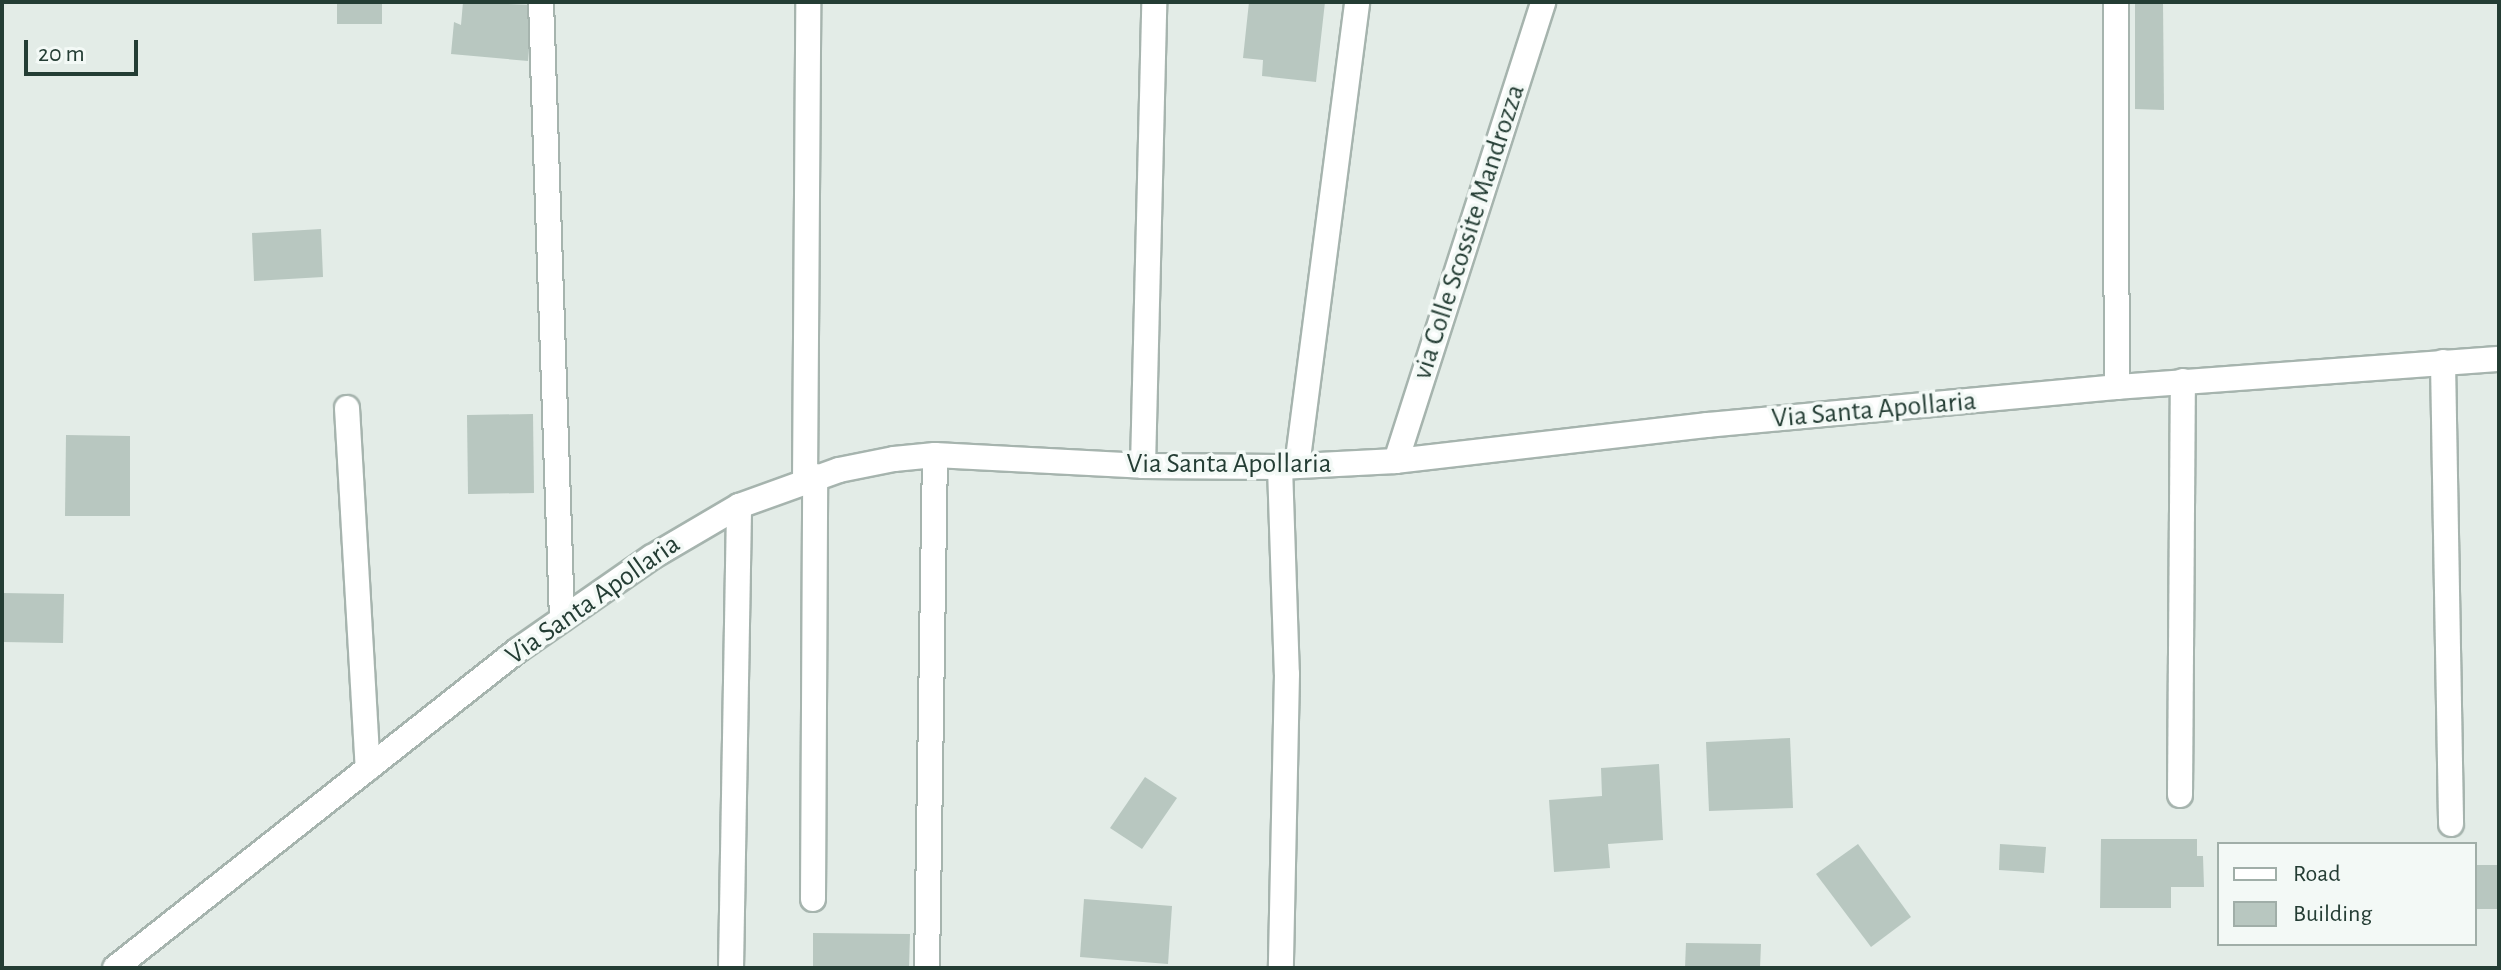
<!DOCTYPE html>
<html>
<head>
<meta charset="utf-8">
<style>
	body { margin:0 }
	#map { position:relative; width:2501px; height:970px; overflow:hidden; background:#e3ece7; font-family:"Alegreya Sans",sans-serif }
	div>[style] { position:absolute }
	.building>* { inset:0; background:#b8c7c0 }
	.roads { filter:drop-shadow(2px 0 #a6b4ae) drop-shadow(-2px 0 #a6b4ae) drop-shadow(0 2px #a6b4ae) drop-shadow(0 -2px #a6b4ae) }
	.minor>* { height:24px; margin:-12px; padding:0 12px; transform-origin:12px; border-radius:12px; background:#fff }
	span { translate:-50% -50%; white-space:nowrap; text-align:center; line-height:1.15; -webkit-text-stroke:7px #f3f9f6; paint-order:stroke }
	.street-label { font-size:28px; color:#243d34 }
	.frame { position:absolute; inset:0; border:4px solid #243d34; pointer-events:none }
	.legend { position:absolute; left:2217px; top:842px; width:260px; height:104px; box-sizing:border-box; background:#f3f9f6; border:2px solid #a0aea8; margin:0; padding:10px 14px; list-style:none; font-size:24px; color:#243d34 }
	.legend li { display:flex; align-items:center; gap:16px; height:40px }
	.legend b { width:40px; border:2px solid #a0aea8 }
	.scale { position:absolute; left:24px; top:40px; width:114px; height:36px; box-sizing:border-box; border:4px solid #243d34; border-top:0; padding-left:10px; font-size:24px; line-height:28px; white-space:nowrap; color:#243d34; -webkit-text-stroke:6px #f3f9f6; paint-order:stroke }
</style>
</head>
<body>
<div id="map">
	<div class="building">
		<div style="clip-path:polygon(337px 2px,382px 2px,382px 24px,337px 24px)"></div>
		<div style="clip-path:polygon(463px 2px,533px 5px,528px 61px,451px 54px,454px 22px,461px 25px)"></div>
		<div style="clip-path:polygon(1249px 2px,1325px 2px,1316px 82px,1262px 76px,1263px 60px,1243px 58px)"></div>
		<div style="clip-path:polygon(2135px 2px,2163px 2px,2164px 110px,2135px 109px)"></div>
		<div style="clip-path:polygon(321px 229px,323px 277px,254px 281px,252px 233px)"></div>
		<div style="clip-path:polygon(533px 414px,534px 493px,468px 494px,467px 415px)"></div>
		<div style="clip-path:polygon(66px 435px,130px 436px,130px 516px,65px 516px)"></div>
		<div style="clip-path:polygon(2px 593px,64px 594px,63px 643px,2px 642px)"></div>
		<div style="clip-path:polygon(1790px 738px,1793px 808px,1709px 811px,1706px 742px)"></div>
		<div style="clip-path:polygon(1659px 764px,1663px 840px,1608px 844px,1610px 868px,1554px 872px,1549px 800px,1602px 796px,1601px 768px)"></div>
		<div style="clip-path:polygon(1145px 777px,1177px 798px,1142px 849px,1110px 828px)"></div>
		<div style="clip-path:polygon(2101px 839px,2197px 839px,2197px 856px,2203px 856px,2204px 887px,2171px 887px,2171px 908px,2100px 908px)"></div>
		<div style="clip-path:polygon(1858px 844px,1911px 917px,1871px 947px,1816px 874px)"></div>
		<div style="clip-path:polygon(2000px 844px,2046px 847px,2044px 873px,1999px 870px)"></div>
		<div style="clip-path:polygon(2475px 865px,2499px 865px,2499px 909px,2475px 909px)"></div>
		<div style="clip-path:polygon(1084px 899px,1172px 906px,1168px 964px,1080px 957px)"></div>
		<div style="clip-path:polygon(813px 933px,910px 934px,909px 968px,813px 968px)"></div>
		<div style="clip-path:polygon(1686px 943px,1761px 944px,1760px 968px,1685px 968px)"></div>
	</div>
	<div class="roads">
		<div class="minor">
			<div style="left:541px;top:2px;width:617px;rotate:88.05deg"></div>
			<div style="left:2116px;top:2px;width:385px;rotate:89.9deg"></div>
			<div style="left:2443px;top:362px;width:462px;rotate:89deg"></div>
			<div style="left:347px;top:408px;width:361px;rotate:86.7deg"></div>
			<div style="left:1396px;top:461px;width:482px;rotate:-72.2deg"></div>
			<div style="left:1143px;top:466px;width:464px;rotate:-88.6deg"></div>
			<div style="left:1297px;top:466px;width:468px;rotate:-82.6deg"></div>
			<div style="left:1280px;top:467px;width:207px;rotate:88.1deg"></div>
			<div style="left:1287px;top:674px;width:294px;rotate:91.2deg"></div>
			<div style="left:805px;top:481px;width:479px;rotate:-89.6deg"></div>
			<div style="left:2180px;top:795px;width:414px;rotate:-89.6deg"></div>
			<div style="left:813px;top:899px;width:423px;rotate:-89.7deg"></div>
			<div style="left:115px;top:968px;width:513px;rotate:-38.28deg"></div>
			<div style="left:518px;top:650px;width:163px;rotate:-34.8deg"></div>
			<div style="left:652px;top:557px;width:101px;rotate:-30.4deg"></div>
			<div style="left:739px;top:506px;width:106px;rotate:-19.8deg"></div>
			<div style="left:839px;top:470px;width:56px;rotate:-11.3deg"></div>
			<div style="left:894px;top:459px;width:41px;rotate:-5.6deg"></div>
			<div style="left:935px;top:455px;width:208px;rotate:3deg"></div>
			<div style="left:1143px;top:466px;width:137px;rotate:0.4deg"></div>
			<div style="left:1280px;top:467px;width:116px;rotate:-3deg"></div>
			<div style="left:1396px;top:461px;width:313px;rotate:-6.6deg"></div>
			<div style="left:1707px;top:425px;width:412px;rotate:-5.3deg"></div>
			<div style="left:2117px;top:387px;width:383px;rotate:-4.2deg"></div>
			<div style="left:731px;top:968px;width:462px;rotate:-89deg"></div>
			<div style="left:927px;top:968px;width:513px;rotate:-89.11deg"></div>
		</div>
	</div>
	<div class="street-label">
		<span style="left:1469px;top:232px;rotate:-72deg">via Colle Scossite Mandrozza</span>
		<span style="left:1874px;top:410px;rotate:-5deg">Via Santa Apollaria</span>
		<span style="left:1229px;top:464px">Via Santa Apollaria</span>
		<span style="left:593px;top:600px;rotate:-35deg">Via Santa Apollaria</span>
	</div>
	<div class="frame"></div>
	<ul class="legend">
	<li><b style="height:10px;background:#fff"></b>Road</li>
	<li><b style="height:22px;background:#b8c7c0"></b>Building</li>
	</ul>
	<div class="scale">20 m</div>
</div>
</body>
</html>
